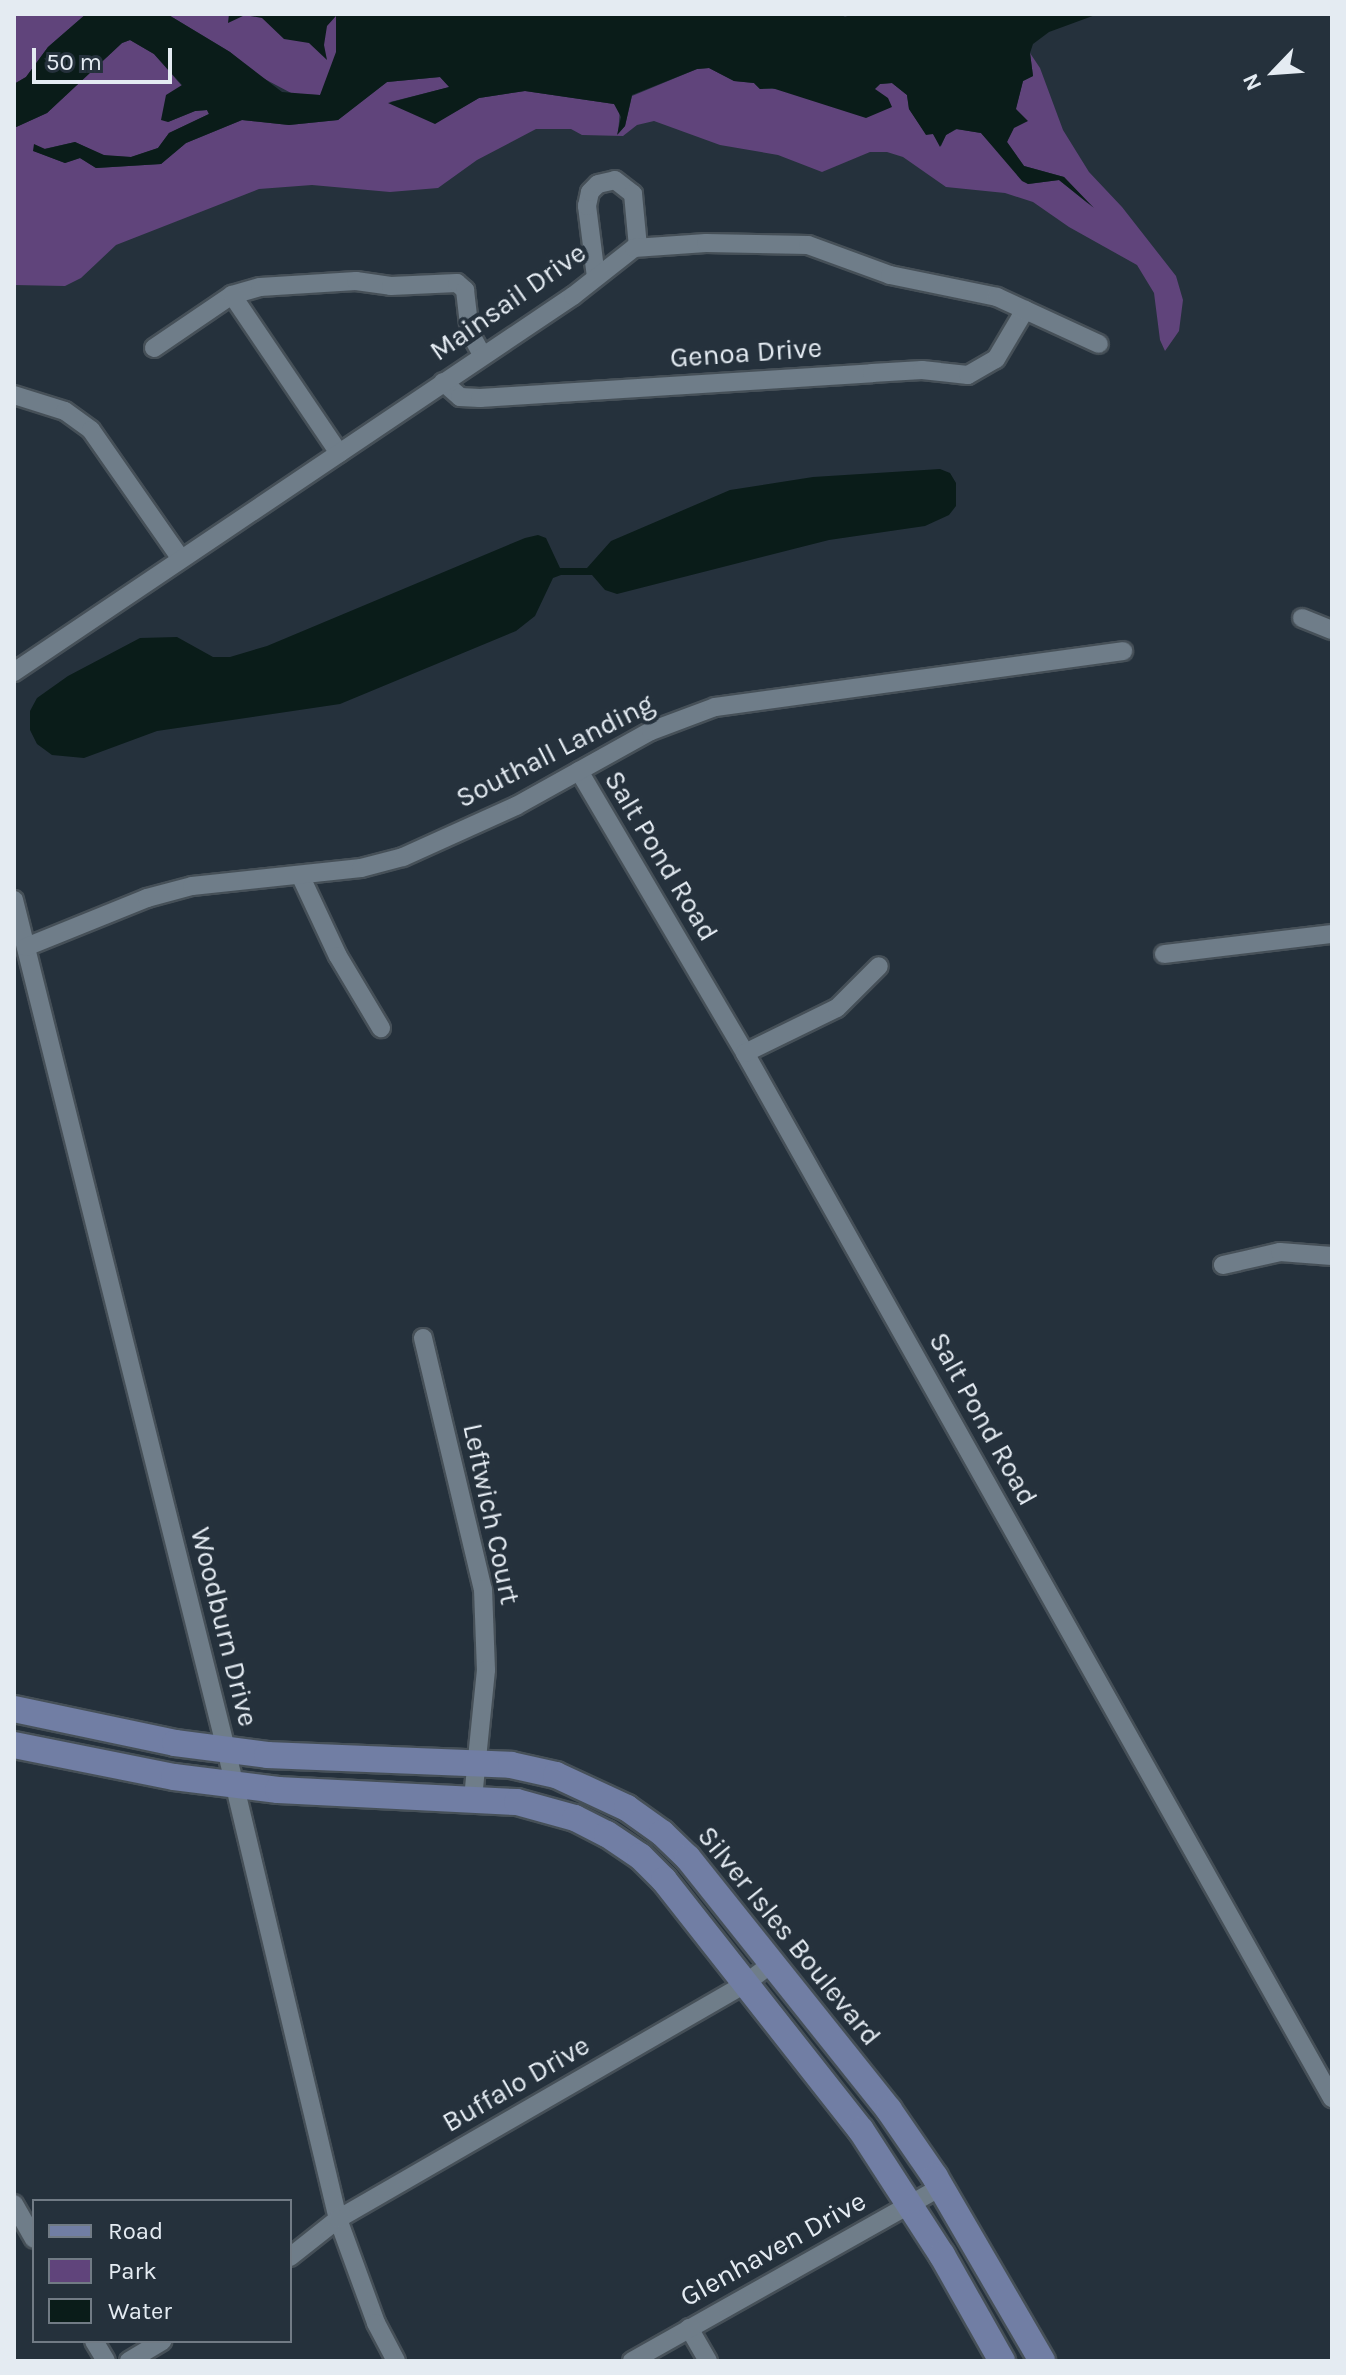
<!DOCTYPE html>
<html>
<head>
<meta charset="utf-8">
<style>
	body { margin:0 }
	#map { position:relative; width:1346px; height:2375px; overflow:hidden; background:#25313c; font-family:Karla,sans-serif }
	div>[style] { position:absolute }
	.green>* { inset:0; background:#60447b }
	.water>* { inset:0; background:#0a1c19 }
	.roads { filter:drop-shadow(2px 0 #465058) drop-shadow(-2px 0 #465058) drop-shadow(0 2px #465058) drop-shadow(0 -2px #465058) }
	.street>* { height:18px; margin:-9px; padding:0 9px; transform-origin:9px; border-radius:9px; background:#6f7d89 }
	.secondary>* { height:26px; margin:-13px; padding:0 13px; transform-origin:13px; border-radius:13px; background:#717ea4 }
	span { translate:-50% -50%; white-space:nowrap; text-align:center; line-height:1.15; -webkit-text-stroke:8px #25313c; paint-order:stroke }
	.street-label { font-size:28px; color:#e4ebf2 }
	.frame { position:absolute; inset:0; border:16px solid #e4ebf2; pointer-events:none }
	.legend { position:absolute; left:32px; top:2199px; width:260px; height:144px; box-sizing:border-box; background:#25313c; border:2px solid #717b85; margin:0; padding:10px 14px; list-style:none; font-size:24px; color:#e4ebf2 }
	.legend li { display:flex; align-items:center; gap:16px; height:40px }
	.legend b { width:40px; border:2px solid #717b85 }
	.north { position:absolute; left:1234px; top:32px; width:80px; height:80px; -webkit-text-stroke:6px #25313c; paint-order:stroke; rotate:245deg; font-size:22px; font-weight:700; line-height:32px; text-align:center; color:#e4ebf2 }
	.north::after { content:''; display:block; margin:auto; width:28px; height:36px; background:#e4ebf2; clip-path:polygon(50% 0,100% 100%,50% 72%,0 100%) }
	.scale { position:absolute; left:32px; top:48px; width:140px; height:36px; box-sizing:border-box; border:4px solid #e4ebf2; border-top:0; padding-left:10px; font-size:24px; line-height:28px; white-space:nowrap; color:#e4ebf2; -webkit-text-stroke:6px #25313c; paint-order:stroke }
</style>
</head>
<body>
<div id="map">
	<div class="green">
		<div style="clip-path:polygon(14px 14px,86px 14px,48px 47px,26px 77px,14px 84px)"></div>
		<div style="clip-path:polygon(167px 14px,357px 14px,359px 50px,320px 95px,293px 94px,257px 75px,230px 52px)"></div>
		<div style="clip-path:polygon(130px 40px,154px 54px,182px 86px,168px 122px,195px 111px,207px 110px,209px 114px,169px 133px,158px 148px,131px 157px,104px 156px,75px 142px,44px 149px,34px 145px,34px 151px,65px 163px,80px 158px,96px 168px,161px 164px,186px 143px,242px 120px,289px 125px,338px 120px,387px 82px,440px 77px,450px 87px,390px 102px,435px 123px,479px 98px,525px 91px,614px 104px,620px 109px,618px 134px,625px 126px,632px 96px,697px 69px,709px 68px,734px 81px,754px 83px,760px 89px,874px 89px,880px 84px,892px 83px,907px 95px,909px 109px,926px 134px,933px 134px,941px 146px,946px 135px,957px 129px,981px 133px,1028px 184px,1059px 180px,1090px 205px,1064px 177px,1024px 166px,1007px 142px,1023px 81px,1033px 76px,1030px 53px,1040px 68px,1063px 130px,1089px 172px,1122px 207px,1176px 276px,1183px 300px,1179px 331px,1165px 351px,1160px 340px,1154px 293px,1137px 265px,1069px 227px,1033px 202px,1005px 193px,946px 187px,903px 157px,887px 152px,870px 152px,822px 172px,778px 155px,720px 145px,654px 121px,637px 125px,623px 136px,582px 135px,571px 129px,536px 129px,477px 160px,438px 188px,390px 192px,312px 185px,259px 189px,116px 245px,81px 278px,65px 286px,14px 285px,14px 128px,47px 113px,122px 43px)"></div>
	</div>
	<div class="water">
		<div style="clip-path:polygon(86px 14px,167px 14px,230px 52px,282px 92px,320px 95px,336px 52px,336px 16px,327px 26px,324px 45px,327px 60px,309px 43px,284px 39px,262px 18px,245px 15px,228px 23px,229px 14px,840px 14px,845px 17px,853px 14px,1098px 14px,1049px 32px,1033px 44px,1030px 53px,1033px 76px,1023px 81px,1016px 109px,1028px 121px,1014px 128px,1007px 142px,1024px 166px,1064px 177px,1094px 208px,1059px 180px,1028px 184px,1022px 181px,981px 133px,956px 129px,946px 135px,940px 147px,933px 134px,926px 135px,909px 109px,907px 95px,892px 83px,880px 84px,875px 89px,888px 98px,892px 107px,866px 118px,772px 88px,760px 89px,754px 83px,734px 81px,709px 68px,697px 69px,632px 95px,625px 126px,617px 135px,621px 117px,614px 104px,525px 91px,479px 98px,435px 124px,388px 103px,449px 87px,440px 77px,387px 82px,338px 120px,289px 125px,242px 120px,186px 143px,161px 164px,96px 168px,80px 158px,65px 163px,33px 151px,34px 144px,45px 149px,75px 142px,104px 155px,131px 157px,158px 148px,169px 133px,209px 114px,207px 110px,195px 111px,168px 122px,161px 120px,166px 95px,182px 85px,154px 54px,130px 40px,122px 43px,47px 113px,14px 128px,14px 84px,26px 77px,48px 47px)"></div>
		<div style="clip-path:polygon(940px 469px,950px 473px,956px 483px,956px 506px,949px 515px,925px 526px,829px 540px,617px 594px,605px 590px,592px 575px,561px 575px,553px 578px,535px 616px,516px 631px,340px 704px,157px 731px,84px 758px,52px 755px,37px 744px,30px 730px,30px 711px,37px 698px,68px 676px,140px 638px,177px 637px,213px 657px,230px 657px,267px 646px,525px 538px,538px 535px,546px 538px,560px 568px,587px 568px,611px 541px,730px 490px,813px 477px)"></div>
	</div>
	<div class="roads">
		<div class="street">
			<div style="left:596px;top:277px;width:72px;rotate:-97.2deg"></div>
			<div style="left:587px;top:206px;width:14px;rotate:-78deg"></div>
			<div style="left:590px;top:192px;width:11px;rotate:-45deg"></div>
			<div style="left:598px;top:184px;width:17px;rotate:-13deg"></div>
			<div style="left:615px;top:180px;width:23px;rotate:38deg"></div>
			<div style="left:633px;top:194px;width:53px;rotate:84.6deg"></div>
			<div style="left:232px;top:295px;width:29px;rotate:-16deg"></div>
			<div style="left:260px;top:287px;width:96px;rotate:-3.6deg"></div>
			<div style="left:356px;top:281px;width:35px;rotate:8deg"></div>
			<div style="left:391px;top:286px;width:66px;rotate:-2.6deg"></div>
			<div style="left:457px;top:283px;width:11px;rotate:41deg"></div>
			<div style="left:465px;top:290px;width:43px;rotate:83.4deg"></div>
			<div style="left:470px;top:333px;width:26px;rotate:61deg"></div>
			<div style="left:154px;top:348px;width:94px;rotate:-34.2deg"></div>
			<div style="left:232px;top:295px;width:191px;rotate:55.9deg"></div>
			<div style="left:443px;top:382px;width:23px;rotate:41deg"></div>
			<div style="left:460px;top:397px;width:20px;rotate:3deg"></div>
			<div style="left:480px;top:398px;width:393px;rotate:-3.6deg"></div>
			<div style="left:872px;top:373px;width:50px;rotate:-3.4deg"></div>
			<div style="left:922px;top:370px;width:46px;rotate:6.2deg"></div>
			<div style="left:968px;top:375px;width:32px;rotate:-30deg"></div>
			<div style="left:996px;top:359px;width:57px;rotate:-59.4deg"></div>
			<div style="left:14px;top:395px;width:53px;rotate:17.4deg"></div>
			<div style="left:65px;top:411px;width:32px;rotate:36deg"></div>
			<div style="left:91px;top:430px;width:157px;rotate:55.1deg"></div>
			<div style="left:1302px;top:618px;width:32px;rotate:22deg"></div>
			<div style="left:14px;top:672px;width:674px;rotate:-33.93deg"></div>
			<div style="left:573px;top:296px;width:78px;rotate:-38.2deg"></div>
			<div style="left:634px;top:248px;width:72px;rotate:-4deg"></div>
			<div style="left:706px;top:243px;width:102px;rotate:1.1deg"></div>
			<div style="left:808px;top:245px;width:87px;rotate:20.1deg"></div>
			<div style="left:890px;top:275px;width:109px;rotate:11.6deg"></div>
			<div style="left:997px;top:297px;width:112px;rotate:24.7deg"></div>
			<div style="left:579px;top:771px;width:327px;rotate:59.5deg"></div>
			<div style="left:745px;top:1053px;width:1199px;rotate:60.68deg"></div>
			<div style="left:300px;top:875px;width:89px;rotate:64.9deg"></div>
			<div style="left:338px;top:956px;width:84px;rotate:59.2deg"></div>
			<div style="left:14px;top:900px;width:875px;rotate:75.98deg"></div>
			<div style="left:226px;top:1749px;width:483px;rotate:76.6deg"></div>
			<div style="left:338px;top:2219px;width:111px;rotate:69.9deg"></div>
			<div style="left:376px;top:2323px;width:43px;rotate:62.2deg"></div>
			<div style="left:26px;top:947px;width:131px;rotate:-22deg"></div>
			<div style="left:147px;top:898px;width:47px;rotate:-14.9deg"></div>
			<div style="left:192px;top:886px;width:170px;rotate:-6.1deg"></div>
			<div style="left:361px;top:868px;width:43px;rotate:-14.7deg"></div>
			<div style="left:403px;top:857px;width:124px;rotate:-24.3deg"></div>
			<div style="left:516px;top:806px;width:154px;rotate:-29.1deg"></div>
			<div style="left:651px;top:731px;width:68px;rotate:-20.6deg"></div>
			<div style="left:715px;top:707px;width:412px;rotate:-7.8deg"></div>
			<div style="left:1164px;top:954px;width:169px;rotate:-6.8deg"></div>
			<div style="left:745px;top:1053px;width:102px;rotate:-26.1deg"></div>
			<div style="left:837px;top:1008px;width:59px;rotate:-45deg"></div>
			<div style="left:1223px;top:1265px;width:58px;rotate:-12.8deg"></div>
			<div style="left:1280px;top:1252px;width:52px;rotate:4.4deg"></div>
			<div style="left:423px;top:1338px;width:258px;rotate:76.6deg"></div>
			<div style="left:483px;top:1589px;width:81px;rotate:87.9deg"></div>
			<div style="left:486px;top:1670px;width:130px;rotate:95.8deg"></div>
			<div style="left:14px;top:2204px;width:40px;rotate:60.3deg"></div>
			<div style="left:290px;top:2257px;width:61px;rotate:-38.4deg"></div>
			<div style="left:338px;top:2219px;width:471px;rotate:-30deg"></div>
			<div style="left:746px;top:1983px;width:34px;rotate:-37deg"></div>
			<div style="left:689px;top:2328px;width:38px;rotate:60deg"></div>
			<div style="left:94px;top:2341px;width:23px;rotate:59deg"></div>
			<div style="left:129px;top:2361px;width:39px;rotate:-31deg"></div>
			<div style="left:632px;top:2361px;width:355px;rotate:-29.4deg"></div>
		</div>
		<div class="secondary">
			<div style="left:14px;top:1709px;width:165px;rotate:11.9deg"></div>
			<div style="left:175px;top:1743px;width:93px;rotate:7.4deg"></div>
			<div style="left:267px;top:1755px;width:244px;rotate:2.3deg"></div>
			<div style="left:511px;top:1765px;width:46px;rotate:12.5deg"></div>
			<div style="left:556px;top:1775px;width:78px;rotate:24.9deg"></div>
			<div style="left:627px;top:1808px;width:43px;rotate:35.5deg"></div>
			<div style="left:662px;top:1833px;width:36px;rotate:44deg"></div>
			<div style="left:688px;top:1858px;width:322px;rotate:51.4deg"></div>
			<div style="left:889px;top:2110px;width:81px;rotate:55.5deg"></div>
			<div style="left:935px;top:2177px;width:213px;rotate:59.8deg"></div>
			<div style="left:14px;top:1745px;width:163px;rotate:11.3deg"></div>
			<div style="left:174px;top:1777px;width:105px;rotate:7.1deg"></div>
			<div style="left:278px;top:1790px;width:239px;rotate:2.9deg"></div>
			<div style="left:517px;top:1802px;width:60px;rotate:15.4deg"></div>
			<div style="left:575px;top:1818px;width:36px;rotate:27deg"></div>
			<div style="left:607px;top:1834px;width:40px;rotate:34deg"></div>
			<div style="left:640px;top:1856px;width:34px;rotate:45deg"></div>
			<div style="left:664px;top:1880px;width:318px;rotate:51.8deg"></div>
			<div style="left:861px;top:2130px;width:149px;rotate:57.1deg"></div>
			<div style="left:942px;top:2255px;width:122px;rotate:60.5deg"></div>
		</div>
	</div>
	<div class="street-label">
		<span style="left:508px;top:302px;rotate:-35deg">Mainsail Drive</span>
		<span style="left:746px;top:353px;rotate:-4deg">Genoa Drive</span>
		<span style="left:555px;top:751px;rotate:-27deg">Southall Landing</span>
		<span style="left:661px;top:856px;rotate:59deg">Salt Pond Road</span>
		<span style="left:983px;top:1419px;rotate:61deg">Salt Pond Road</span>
		<span style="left:491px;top:1514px;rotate:78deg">Leftwich Court</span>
		<span style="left:224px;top:1627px;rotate:76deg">Woodburn Drive</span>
		<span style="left:789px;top:1936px;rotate:51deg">Silver Isles Boulevard</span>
		<span style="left:516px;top:2084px;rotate:-30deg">Buffalo Drive</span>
		<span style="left:773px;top:2249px;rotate:-29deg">Glenhaven Drive</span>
	</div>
	<div class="frame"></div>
	<ul class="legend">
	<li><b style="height:10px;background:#717ea4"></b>Road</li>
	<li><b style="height:22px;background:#60447b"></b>Park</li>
	<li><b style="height:22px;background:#0a1c19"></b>Water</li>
	</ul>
	<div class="north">N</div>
	<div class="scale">50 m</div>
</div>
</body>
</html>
